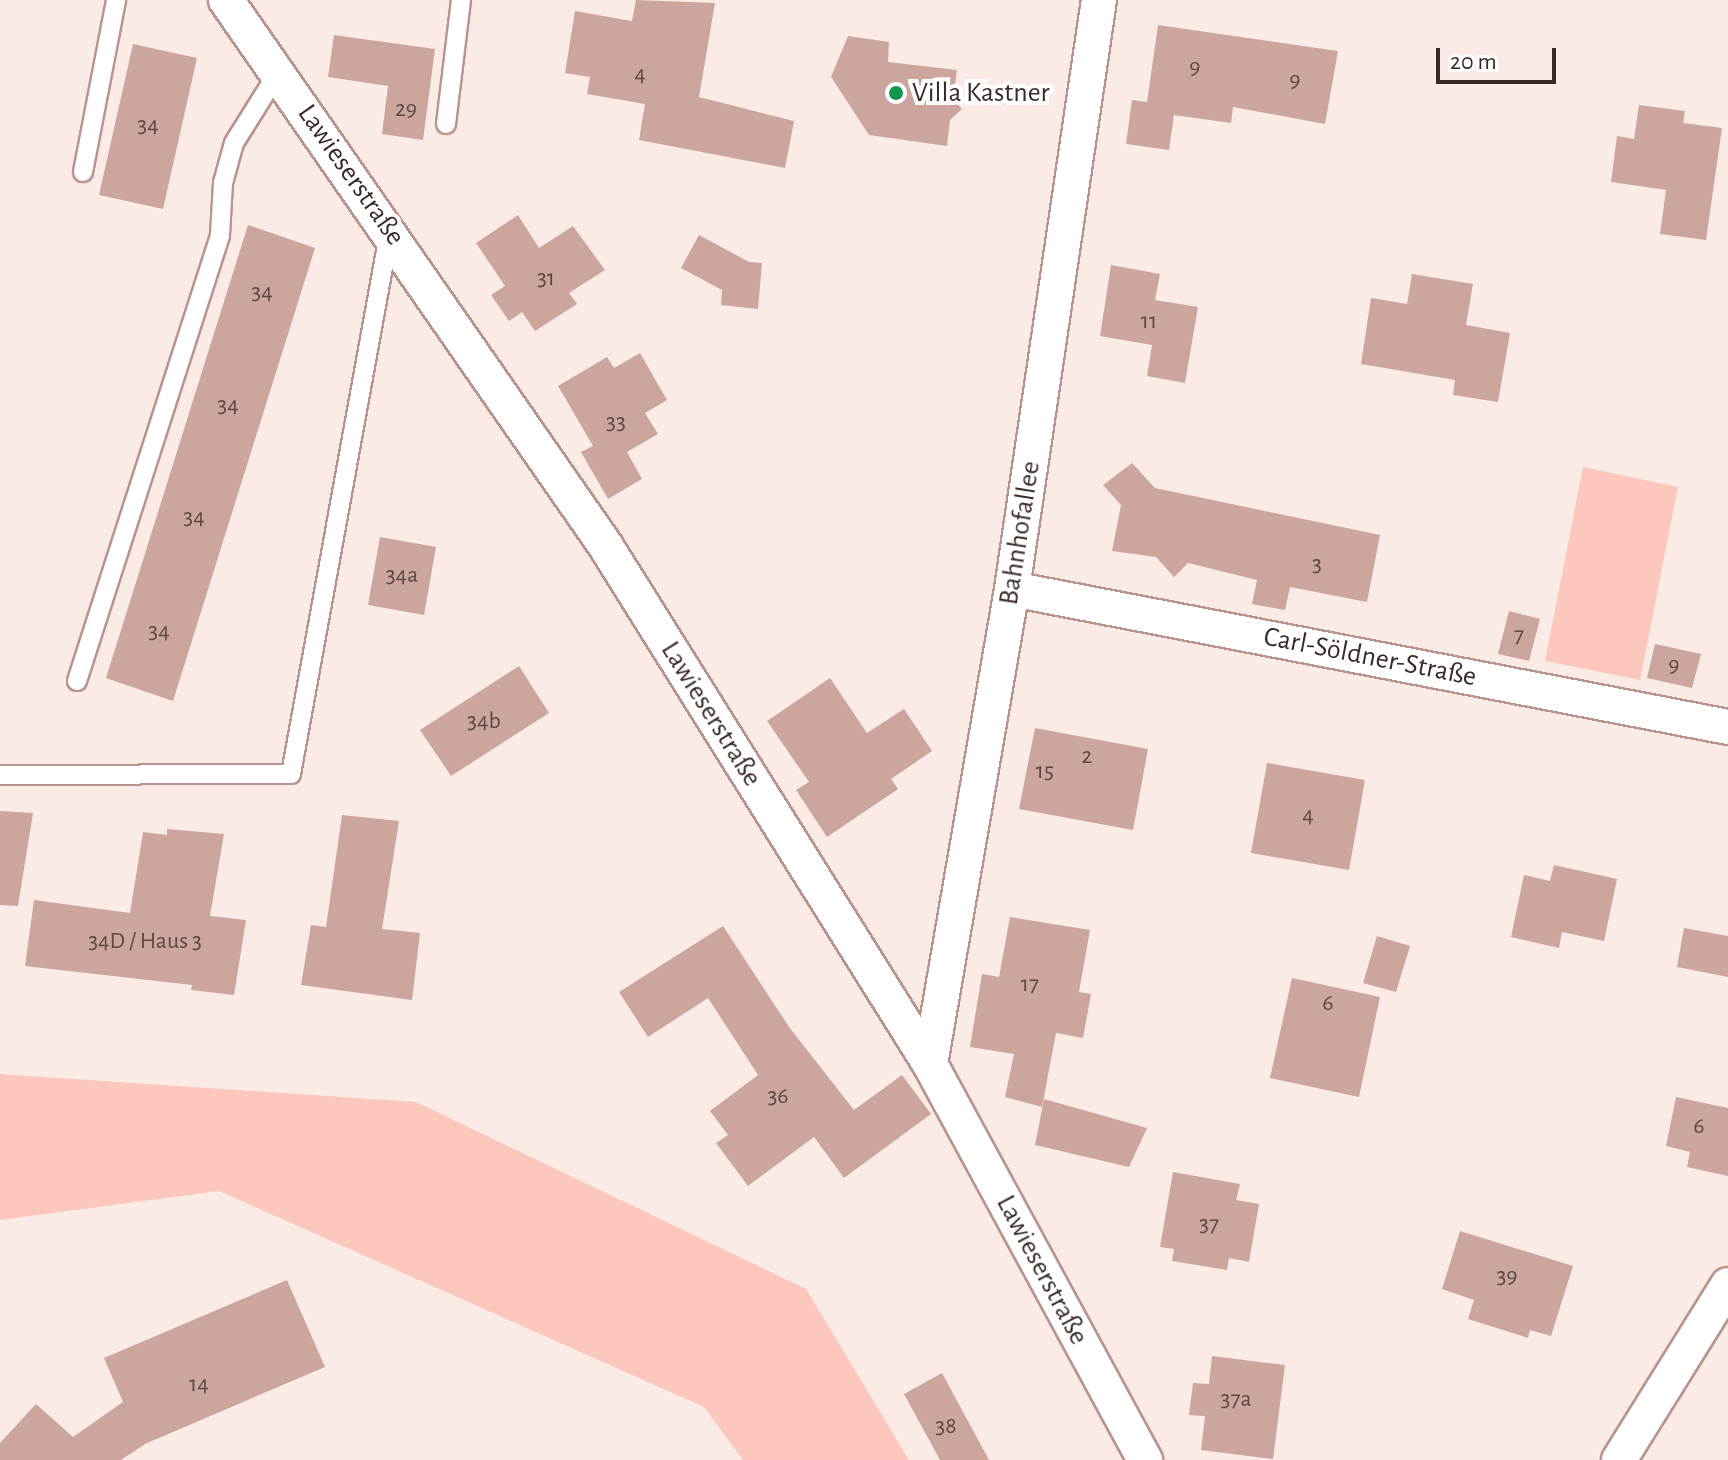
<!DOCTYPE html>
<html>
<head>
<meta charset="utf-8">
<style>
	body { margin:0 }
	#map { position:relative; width:1728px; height:1460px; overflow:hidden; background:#fbebe7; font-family:"Alegreya Sans",sans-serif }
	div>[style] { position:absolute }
	.green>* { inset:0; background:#fcc7bc }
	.building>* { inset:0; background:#cba59e }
	.roads { filter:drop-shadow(2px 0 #b9948d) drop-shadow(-2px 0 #b9948d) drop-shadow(0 2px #b9948d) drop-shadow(0 -2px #b9948d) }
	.service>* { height:18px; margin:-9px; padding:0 9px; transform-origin:9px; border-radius:9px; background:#fff }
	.minor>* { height:34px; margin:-17px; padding:0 17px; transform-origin:17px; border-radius:17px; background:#fff }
	.dots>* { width:22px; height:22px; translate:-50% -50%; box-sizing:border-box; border:4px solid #fff; border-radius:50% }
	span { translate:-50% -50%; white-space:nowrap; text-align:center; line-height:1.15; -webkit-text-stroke:8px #fff; paint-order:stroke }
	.number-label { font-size:24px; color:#5e4945 }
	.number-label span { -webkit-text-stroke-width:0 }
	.poi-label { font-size:28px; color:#392a27 }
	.left { translate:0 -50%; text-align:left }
	.street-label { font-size:28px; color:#392a27 }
	.scale { position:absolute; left:1436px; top:48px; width:120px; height:36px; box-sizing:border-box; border:4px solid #392a27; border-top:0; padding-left:10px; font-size:24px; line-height:28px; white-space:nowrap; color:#392a27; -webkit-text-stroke:6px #fff; paint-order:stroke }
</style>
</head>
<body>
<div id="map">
	<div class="green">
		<div style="clip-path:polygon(1583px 467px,1678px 487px,1640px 680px,1545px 661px)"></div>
		<div style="clip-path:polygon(0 1074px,416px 1102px,806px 1289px,909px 1460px,743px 1460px,704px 1407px,219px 1191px,0 1220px)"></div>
	</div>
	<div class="building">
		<div style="clip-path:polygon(636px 0,715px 3px,699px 97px,794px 121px,785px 168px,639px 140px,645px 104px,587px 94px,590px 77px,565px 73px,575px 11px,632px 21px)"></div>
		<div style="clip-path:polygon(1158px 25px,1338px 51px,1325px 124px,1233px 107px,1231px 123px,1174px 115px,1169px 150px,1126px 144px,1132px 100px,1147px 102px)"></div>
		<div style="clip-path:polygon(334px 35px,435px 49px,423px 140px,382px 134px,388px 86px,328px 77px)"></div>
		<div style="clip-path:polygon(848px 36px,889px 42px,888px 62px,957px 70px,953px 99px,962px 109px,950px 120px,947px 146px,869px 135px,831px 77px)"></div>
		<div style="clip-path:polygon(133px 44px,197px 58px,163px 209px,99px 195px)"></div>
		<div style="clip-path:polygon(1639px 105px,1685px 111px,1683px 123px,1722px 128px,1706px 240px,1660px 234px,1666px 190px,1611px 182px,1617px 136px,1634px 139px)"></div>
		<div style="clip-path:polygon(518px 215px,539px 248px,573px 226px,605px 270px,569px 293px,577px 304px,535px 331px,522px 312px,509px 321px,491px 295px,505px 286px,476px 243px)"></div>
		<div style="clip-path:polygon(248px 225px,315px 248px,173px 701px,106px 678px)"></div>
		<div style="clip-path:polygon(699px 235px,749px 262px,762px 263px,758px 309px,721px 305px,722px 290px,681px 268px)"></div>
		<div style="clip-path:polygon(1111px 265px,1160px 274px,1155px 300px,1198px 307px,1185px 383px,1147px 376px,1152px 345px,1100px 336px)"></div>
		<div style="clip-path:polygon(1412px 274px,1473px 284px,1466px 325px,1510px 333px,1498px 402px,1453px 395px,1455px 380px,1361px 364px,1371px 298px,1407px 304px)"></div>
		<div style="clip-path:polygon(640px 353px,667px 400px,645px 413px,658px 434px,627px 452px,642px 479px,608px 499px,581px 452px,593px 446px,558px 386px,607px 357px,614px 368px)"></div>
		<div style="clip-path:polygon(1132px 463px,1155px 488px,1380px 535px,1367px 602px,1290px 587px,1285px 610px,1252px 604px,1257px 580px,1188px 563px,1174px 577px,1156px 557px,1112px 551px,1121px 505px,1103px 485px)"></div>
		<div style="clip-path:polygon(380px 537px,436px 547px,424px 615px,368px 605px)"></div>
		<div style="clip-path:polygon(1509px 611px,1540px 619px,1529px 661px,1498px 654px)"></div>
		<div style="clip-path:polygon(1655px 644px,1701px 654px,1692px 688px,1647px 678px)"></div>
		<div style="clip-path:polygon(519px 666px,549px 713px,451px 776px,420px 730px)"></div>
		<div style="clip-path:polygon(830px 678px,867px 733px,904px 709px,932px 751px,891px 779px,898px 789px,827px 837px,796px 790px,809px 782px,767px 721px)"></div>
		<div style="clip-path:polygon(1035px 728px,1148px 749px,1133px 830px,1019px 809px)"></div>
		<div style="clip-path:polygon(1267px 763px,1365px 780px,1349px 870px,1251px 853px)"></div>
		<div style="clip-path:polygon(0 811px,33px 813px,18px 906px,0 905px)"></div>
		<div style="clip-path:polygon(342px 815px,399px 821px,382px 929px,420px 933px,412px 1000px,301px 985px,311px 925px,326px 927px)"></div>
		<div style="clip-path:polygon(167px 829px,224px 834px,210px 916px,246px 920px,234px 995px,191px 990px,192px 985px,25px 966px,34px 900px,130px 913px,143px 832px,167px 835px)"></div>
		<div style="clip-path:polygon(1554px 865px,1617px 879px,1604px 941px,1562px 932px,1559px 948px,1511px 937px,1524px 875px,1550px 881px)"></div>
		<div style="clip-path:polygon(1010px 917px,1090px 930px,1079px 992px,1091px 994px,1083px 1038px,1056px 1033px,1042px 1107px,1005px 1097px,1014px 1054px,970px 1047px,982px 974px,999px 977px)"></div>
		<div style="clip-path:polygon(723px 926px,789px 1027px,854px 1110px,902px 1075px,931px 1114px,844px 1178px,814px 1137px,748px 1186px,716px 1143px,728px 1135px,710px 1111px,758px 1075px,708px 998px,648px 1037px,619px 992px)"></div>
		<div style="clip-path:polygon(1684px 928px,1728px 936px,1728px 977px,1677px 967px)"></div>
		<div style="clip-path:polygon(1377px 936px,1410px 946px,1396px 992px,1363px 983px)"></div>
		<div style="clip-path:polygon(1292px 978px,1380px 997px,1359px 1097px,1270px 1078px)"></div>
		<div style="clip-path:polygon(1676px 1097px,1728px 1108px,1728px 1176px,1687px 1167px,1690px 1152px,1666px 1146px)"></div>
		<div style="clip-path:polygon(1044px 1099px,1147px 1128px,1129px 1167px,1035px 1145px)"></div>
		<div style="clip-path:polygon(1173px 1172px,1240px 1184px,1236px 1200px,1259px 1204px,1249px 1262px,1229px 1258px,1227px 1270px,1172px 1261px,1174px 1249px,1160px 1247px)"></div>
		<div style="clip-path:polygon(1460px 1231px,1573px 1266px,1551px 1336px,1530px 1330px,1528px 1338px,1468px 1319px,1474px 1300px,1442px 1289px)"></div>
		<div style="clip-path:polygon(287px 1280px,325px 1367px,145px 1444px,121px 1460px,0 1460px,0 1443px,36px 1404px,73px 1437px,123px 1402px,104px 1358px)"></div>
		<div style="clip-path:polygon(1212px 1356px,1285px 1365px,1273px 1459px,1201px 1450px,1205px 1416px,1189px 1415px,1193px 1383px,1209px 1384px)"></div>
		<div style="clip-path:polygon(942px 1373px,989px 1460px,940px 1460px,904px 1394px)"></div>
	</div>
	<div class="roads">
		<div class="service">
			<div style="left:446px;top:124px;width:125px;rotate:-83.1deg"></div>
			<div style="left:83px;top:172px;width:175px;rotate:-79.1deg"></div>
			<div style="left:77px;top:681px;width:468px;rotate:-72.2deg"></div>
			<div style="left:220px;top:235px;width:52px;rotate:-86.7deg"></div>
			<div style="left:223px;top:183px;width:41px;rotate:-74.6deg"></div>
			<div style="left:234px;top:143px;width:85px;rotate:-58deg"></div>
			<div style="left:0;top:775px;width:291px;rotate:-0.2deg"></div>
			<div style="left:291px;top:774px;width:549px;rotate:-79.71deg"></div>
		</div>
		<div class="minor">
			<div style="left:226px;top:0;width:664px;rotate:55.18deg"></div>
			<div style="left:605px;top:545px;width:612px;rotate:57.95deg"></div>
			<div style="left:930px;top:1064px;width:451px;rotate:61.5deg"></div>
			<div style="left:1012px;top:589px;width:729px;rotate:10.91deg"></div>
			<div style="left:930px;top:1064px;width:482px;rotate:-80.2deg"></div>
			<div style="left:1012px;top:589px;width:595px;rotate:-81.6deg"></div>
			<div style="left:1619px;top:1460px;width:206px;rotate:-58.1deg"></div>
		</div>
	</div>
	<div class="dots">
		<div style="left:896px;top:93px;background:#169451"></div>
	</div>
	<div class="number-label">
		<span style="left:1195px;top:68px">9</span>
		<span style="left:640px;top:75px">4</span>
		<span style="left:1295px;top:81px">9</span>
		<span style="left:406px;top:110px">29</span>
		<span style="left:148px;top:126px">34</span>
		<span style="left:546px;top:279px">31</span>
		<span style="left:262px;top:293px">34</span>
		<span style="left:1149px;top:322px">11</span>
		<span style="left:228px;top:406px">34</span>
		<span style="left:616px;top:423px">33</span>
		<span style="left:194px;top:518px">34</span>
		<span style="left:1317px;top:565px">3</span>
		<span style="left:402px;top:576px">34a</span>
		<span style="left:159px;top:632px">34</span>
		<span style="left:1519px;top:636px">7</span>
		<span style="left:1674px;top:666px">9</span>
		<span style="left:484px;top:722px">34b</span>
		<span style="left:1087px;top:757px">2</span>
		<span style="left:1045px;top:772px">15</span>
		<span style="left:1308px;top:816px">4</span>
		<span style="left:145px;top:942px">34D / Haus 3</span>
		<span style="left:1030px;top:985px">17</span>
		<span style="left:1328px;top:1004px">6</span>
		<span style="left:778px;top:1097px">36</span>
		<span style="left:1699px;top:1127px">6</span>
		<span style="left:1209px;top:1225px">37</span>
		<span style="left:1507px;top:1277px">39</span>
		<span style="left:199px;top:1385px">14</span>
		<span style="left:1236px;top:1400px">37a</span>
		<span style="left:946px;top:1427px">38</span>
	</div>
	<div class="poi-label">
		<span class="left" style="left:912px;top:93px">Villa Kastner</span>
	</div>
	<div class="street-label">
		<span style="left:351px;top:175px;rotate:55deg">Lawieserstraße</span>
		<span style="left:1020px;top:533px;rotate:-81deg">Bahnhofallee</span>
		<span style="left:1370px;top:657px;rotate:11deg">Carl-Söldner-Straße</span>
		<span style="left:711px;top:714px;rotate:58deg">Lawieserstraße</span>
		<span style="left:1042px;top:1270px;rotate:62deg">Lawieserstraße</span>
	</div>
	<div class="scale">20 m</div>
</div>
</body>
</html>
